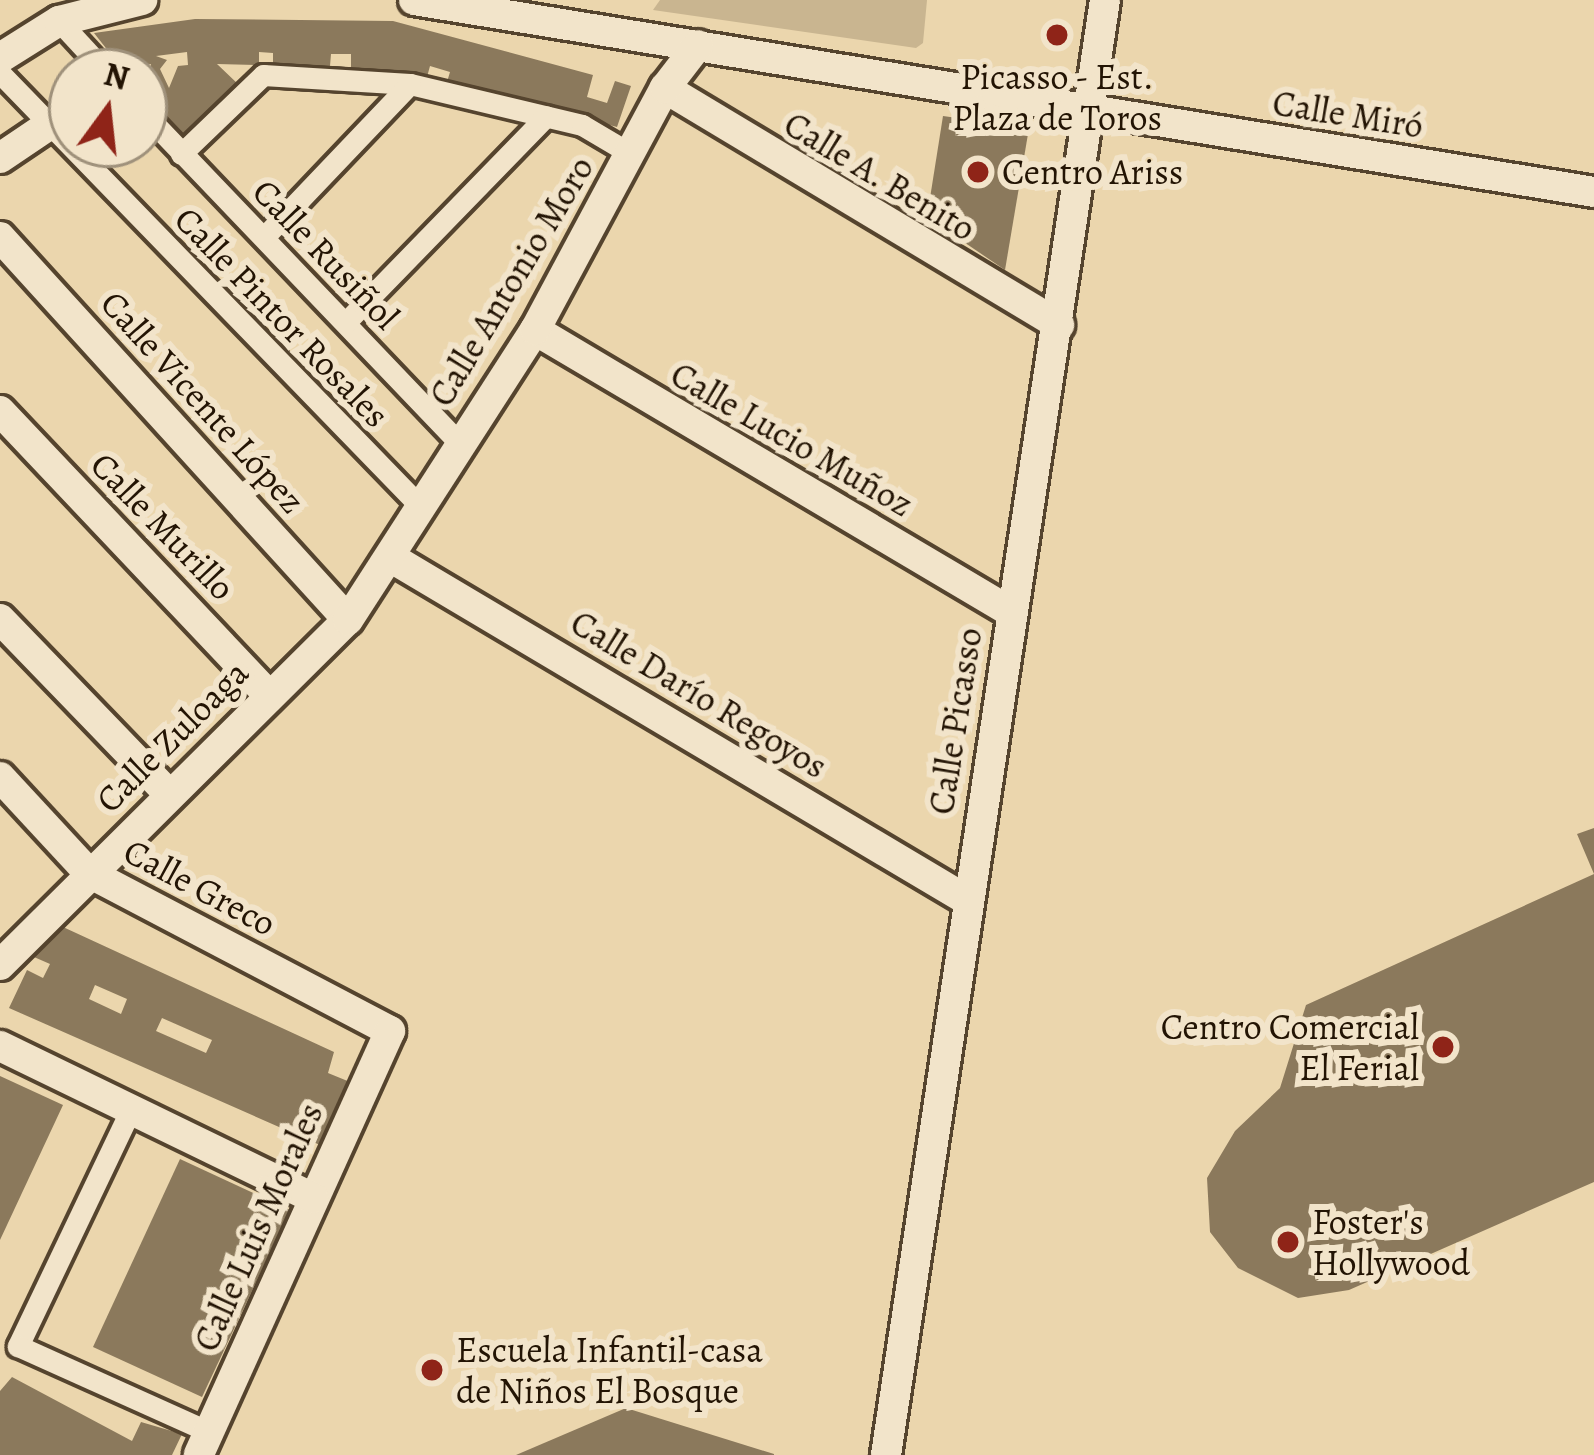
<!DOCTYPE html>
<html>
<head>
<meta charset="utf-8">
<style>
	body { margin:0 }
	#map { position:relative; width:1594px; height:1455px; overflow:hidden; background:#ebd6ad; font-family:Alegreya,serif }
	div>[style] { position:absolute }
	.green>* { inset:0; background:#c9b590 }
	.building>* { inset:0; background:#8b795c }
	.roads { filter:drop-shadow(3px 0 #55442e) drop-shadow(-3px 0 #55442e) drop-shadow(0 3px #55442e) drop-shadow(0 -3px #55442e) }
	.pedestrian>* { height:21px; margin:-10.5px; padding:0 10.5px; transform-origin:10.5px; border-radius:10.5px; background:#f2e4ca }
	.minor>* { height:30px; margin:-15px; padding:0 15px; transform-origin:15px; border-radius:15px; background:#f2e4ca }
	.dots>* { width:33px; height:33px; translate:-50% -50%; box-sizing:border-box; border:6px solid #f2e4ca; border-radius:50% }
	span { translate:-50% -50%; white-space:nowrap; text-align:center; line-height:1.15; -webkit-text-stroke:12px #f2e4ca; paint-order:stroke }
	.poi-label { font-size:36px; color:#231404 }
	.left { translate:0 -50%; text-align:left }
	.right { translate:-100% -50%; text-align:right }
	.street-label { font-size:36px; color:#231404 }
	.north { position:absolute; left:48px; top:48px; width:120px; height:120px; box-sizing:border-box; background:#f2e4ca; border:3px solid #9f917b; border-radius:50%; rotate:15deg; font-size:33px; font-weight:700; line-height:48px; text-align:center; color:#231404 }
	.north::after { content:''; display:block; margin:auto; width:42px; height:54px; background:#8f2418; clip-path:polygon(50% 0,100% 100%,50% 72%,0 100%) }
</style>
</head>
<body>
<div id="map">
	<div class="green">
		<div style="clip-path:polygon(660px 0,927px 0,923px 43px,916px 48px,653px 10px)"></div>
	</div>
	<div class="building">
		<div style="clip-path:polygon(evenodd,195px 19px,393px 21px,593px 75px,587px 97px,607px 103px,615px 81px,631px 86px,617px 127px,447px 82px,450px 72px,430px 66px,427px 77px,351px 67px,351px 54px,331px 54px,330px 66px,273px 65px,273px 53px,259px 52px,259px 65px,217px 64px,239px 85px,184px 138px,144px 95px,151px 64px,126px 67px,125px 54px,109px 52px,94px 33px,195px 19px,187px 52px,188px 65px,178px 66px,169px 88px,160px 69px,167px 60px,156px 56px,187px 52px)"></div>
		<div style="clip-path:polygon(943px 116px,1029px 128px,1005px 270px,927px 217px)"></div>
		<div style="clip-path:polygon(1594px 828px,1594px 1182px,1349px 1290px,1298px 1298px,1238px 1268px,1210px 1232px,1207px 1178px,1235px 1131px,1280px 1088px,1306px 1005px,1594px 874px,1577px 834px)"></div>
		<div style="clip-path:polygon(evenodd,50px 921px,334px 1052px,328px 1073px,350px 1082px,320px 1145px,9px 1008px,27px 970px,43px 978px,50px 964px,34px 957px,50px 921px,95px 985px,127px 999px,121px 1014px,89px 999px,95px 985px,50px 921px,162px 1018px,212px 1040px,206px 1053px,156px 1031px,162px 1018px)"></div>
		<div style="clip-path:polygon(0 1076px,63px 1105px,0 1240px)"></div>
		<div style="clip-path:polygon(180px 1159px,290px 1210px,202px 1397px,93px 1347px)"></div>
		<div style="clip-path:polygon(12px 1377px,132px 1441px,141px 1422px,182px 1434px,172px 1455px,0 1455px,0 1391px)"></div>
		<div style="clip-path:polygon(626px 1408px,774px 1454px,774px 1455px,516px 1455px)"></div>
	</div>
	<div class="roads">
		<div class="pedestrian">
			<div style="left:59px;top:21px;width:69px;rotate:47.3deg"></div>
			<div style="left:0;top:73px;width:600px;rotate:45.88deg"></div>
			<div style="left:144px;top:113px;width:456px;rotate:46.3deg"></div>
			<div style="left:181px;top:154px;width:114px;rotate:-43.9deg"></div>
			<div style="left:263px;top:75px;width:147px;rotate:3.5deg"></div>
			<div style="left:410px;top:84px;width:177px;rotate:13.4deg"></div>
			<div style="left:582px;top:125px;width:57px;rotate:30.6deg"></div>
			<div style="left:265px;top:236px;width:210px;rotate:-46.4deg"></div>
			<div style="left:346px;top:322px;width:287px;rotate:-45.8deg"></div>
			<div style="left:131px;top:1109px;width:263px;rotate:115.5deg"></div>
			<div style="left:18px;top:1346px;width:209px;rotate:24.2deg"></div>
		</div>
		<div class="minor">
			<div style="left:414px;top:0;width:1196px;rotate:9.24deg"></div>
			<div style="left:0;top:58px;width:70px;rotate:-32.1deg"></div>
			<div style="left:59px;top:21px;width:86px;rotate:-14.2deg"></div>
			<div style="left:665px;top:88px;width:460px;rotate:31deg"></div>
			<div style="left:0;top:158px;width:59px;rotate:-34deg"></div>
			<div style="left:0;top:237px;width:517px;rotate:47.74deg"></div>
			<div style="left:535px;top:330px;width:553px;rotate:30.64deg"></div>
			<div style="left:0;top:411px;width:391px;rotate:46.6deg"></div>
			<div style="left:390px;top:557px;width:671px;rotate:30.73deg"></div>
			<div style="left:0;top:619px;width:243px;rotate:46deg"></div>
			<div style="left:0;top:777px;width:131px;rotate:47.2deg"></div>
			<div style="left:89px;top:873px;width:340px;rotate:27.7deg"></div>
			<div style="left:390px;top:1031px;width:465px;rotate:114.3deg"></div>
			<div style="left:0;top:965px;width:490px;rotate:-44.8deg"></div>
			<div style="left:348px;top:620px;width:345px;rotate:-57.2deg"></div>
			<div style="left:535px;top:330px;width:275px;rotate:-61.8deg"></div>
			<div style="left:665px;top:88px;width:54px;rotate:-52.5deg"></div>
			<div style="left:0;top:1046px;width:348px;rotate:25.9deg"></div>
			<div style="left:886px;top:1455px;width:1471px;rotate:-81.44deg"></div>
		</div>
	</div>
	<div class="dots">
		<div style="left:1057px;top:35px;background:#8f2418"></div>
		<div style="left:978px;top:172px;background:#8f2418"></div>
		<div style="left:1443px;top:1047px;background:#8f2418"></div>
		<div style="left:1288px;top:1242px;background:#8f2418"></div>
		<div style="left:432px;top:1370px;background:#8f2418"></div>
	</div>
	<div class="poi-label">
		<span style="left:1057px;top:97px">Picasso - Est.<br>Plaza de Toros</span>
		<span class="left" style="left:1002px;top:172px">Centro Ariss</span>
		<span class="right" style="left:1419px;top:1047px">Centro Comercial<br>El Ferial</span>
		<span class="left" style="left:1312px;top:1242px">Foster's<br>Hollywood</span>
		<span class="left" style="left:456px;top:1370px">Escuela Infantil-casa<br>de Niños El Bosque</span>
	</div>
	<div class="street-label">
		<span style="left:1348px;top:114px;rotate:9deg">Calle Miró</span>
		<span style="left:880px;top:176px;rotate:31deg">Calle A. Benito</span>
		<span style="left:326px;top:254px;rotate:46deg">Calle Rusiñol</span>
		<span style="left:511px;top:281px;rotate:-59deg">Calle Antonio Moro</span>
		<span style="left:282px;top:317px;rotate:46deg">Calle Pintor Rosales</span>
		<span style="left:203px;top:402px;rotate:48deg">Calle Vicente López</span>
		<span style="left:792px;top:439px;rotate:30deg">Calle Lucio Muñoz</span>
		<span style="left:163px;top:526px;rotate:46deg">Calle Murillo</span>
		<span style="left:699px;top:694px;rotate:31deg">Calle Darío Regoyos</span>
		<span style="left:955px;top:721px;rotate:-81deg">Calle Picasso</span>
		<span style="left:172px;top:736px;rotate:-45deg">Calle Zuloaga</span>
		<span style="left:200px;top:887px;rotate:28deg">Calle Greco</span>
		<span style="left:258px;top:1227px;rotate:-66deg">Calle Luis Morales</span>
	</div>
	<div class="north">N</div>
</div>
</body>
</html>
